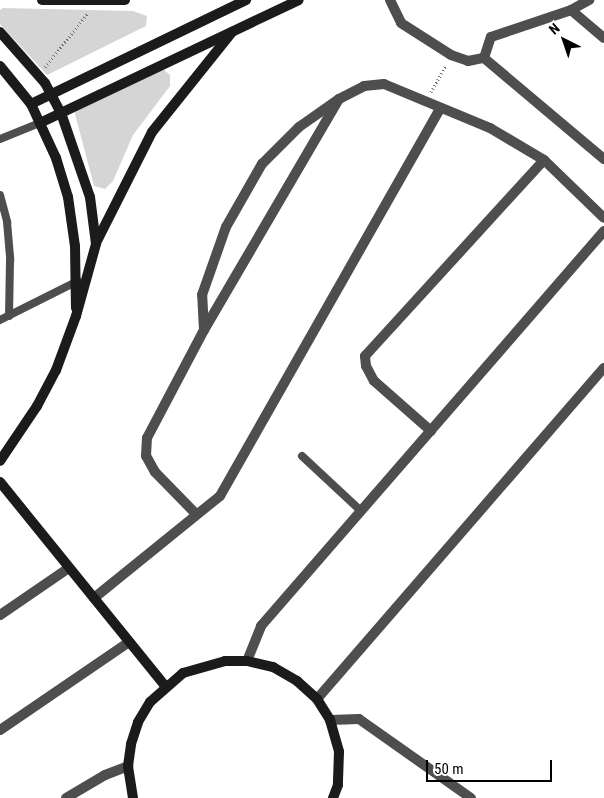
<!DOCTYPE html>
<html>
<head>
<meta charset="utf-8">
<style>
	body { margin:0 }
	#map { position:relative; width:604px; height:798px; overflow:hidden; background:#fff; font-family:"Roboto Condensed",sans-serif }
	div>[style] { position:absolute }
	.green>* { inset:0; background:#d5d5d5 }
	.path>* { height:3px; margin-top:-1.5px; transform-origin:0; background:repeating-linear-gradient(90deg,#707070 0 1px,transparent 0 3.5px) }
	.lane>* { height:8px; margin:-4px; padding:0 4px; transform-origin:4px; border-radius:4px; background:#4e4e4e }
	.street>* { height:10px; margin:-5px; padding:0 5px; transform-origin:5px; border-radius:5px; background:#4e4e4e }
	.secondary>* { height:10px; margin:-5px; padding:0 5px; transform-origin:5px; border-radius:5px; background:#1b1b1b }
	span { translate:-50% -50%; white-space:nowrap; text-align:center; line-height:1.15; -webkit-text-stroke:4.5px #fff; paint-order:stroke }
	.north { position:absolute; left:539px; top:15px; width:50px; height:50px; -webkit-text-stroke:4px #fff; paint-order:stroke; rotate:319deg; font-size:14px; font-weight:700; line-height:20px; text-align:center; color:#000 }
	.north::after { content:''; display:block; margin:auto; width:18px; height:22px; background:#000; clip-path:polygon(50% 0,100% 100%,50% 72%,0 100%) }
	.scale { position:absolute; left:426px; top:760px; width:126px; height:22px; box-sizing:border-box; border:2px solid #000; border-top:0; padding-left:6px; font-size:15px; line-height:18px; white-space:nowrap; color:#000; -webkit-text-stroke:4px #fff; paint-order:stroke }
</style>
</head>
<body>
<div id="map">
	<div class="green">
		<div style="clip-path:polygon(3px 8px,133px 11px,147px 16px,146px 26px,47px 75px,0 24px,0 10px)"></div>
		<div style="clip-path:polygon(162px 68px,170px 75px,170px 86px,133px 135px,113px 181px,105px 189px,94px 186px,74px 110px)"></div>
	</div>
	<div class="path">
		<div style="left:45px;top:67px;width:69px;rotate:-51.5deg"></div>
		<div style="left:431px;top:92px;width:31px;rotate:-61deg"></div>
	</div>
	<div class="lane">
		<div style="left:0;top:139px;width:45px;rotate:-22deg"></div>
		<div style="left:0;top:195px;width:28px;rotate:75deg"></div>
		<div style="left:7px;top:222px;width:38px;rotate:85deg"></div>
		<div style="left:10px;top:260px;width:56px;rotate:91deg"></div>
		<div style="left:0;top:320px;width:87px;rotate:-26.6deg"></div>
		<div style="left:302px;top:456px;width:81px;rotate:43deg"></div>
	</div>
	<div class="street">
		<div style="left:390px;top:0;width:25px;rotate:64deg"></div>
		<div style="left:401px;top:23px;width:59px;rotate:32.6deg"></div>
		<div style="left:451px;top:55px;width:18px;rotate:19deg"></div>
		<div style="left:468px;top:61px;width:16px;rotate:-11deg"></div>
		<div style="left:571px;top:10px;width:43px;rotate:40.3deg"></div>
		<div style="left:484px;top:58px;width:157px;rotate:40.1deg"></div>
		<div style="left:484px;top:58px;width:22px;rotate:-72deg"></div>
		<div style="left:491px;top:37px;width:84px;rotate:-18.6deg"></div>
		<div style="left:571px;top:10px;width:21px;rotate:-29deg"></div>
		<div style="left:339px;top:99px;width:268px;rotate:120.3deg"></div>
		<div style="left:204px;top:330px;width:35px;rotate:-93deg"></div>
		<div style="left:202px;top:295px;width:72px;rotate:-70.6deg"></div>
		<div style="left:226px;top:227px;width:73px;rotate:-60.3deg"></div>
		<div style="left:262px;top:164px;width:52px;rotate:-45deg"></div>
		<div style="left:299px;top:127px;width:49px;rotate:-35deg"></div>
		<div style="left:339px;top:99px;width:28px;rotate:-27deg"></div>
		<div style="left:364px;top:86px;width:20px;rotate:-6deg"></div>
		<div style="left:384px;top:84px;width:115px;rotate:22.5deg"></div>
		<div style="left:490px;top:128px;width:63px;rotate:30.7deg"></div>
		<div style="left:544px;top:160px;width:83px;rotate:44deg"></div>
		<div style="left:431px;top:431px;width:76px;rotate:-138.7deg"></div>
		<div style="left:374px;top:381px;width:17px;rotate:-118deg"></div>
		<div style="left:366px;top:366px;width:10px;rotate:-96deg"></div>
		<div style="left:365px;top:356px;width:265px;rotate:-47.6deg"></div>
		<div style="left:196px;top:514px;width:59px;rotate:-134.3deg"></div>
		<div style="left:155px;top:472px;width:18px;rotate:-119deg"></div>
		<div style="left:146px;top:456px;width:18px;rotate:-87deg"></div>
		<div style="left:147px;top:438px;width:122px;rotate:-62.2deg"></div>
		<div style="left:94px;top:598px;width:162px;rotate:-39deg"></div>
		<div style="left:220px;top:496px;width:446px;rotate:-60.4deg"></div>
		<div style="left:0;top:615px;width:83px;rotate:-34.3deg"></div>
		<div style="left:247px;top:661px;width:38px;rotate:-68deg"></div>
		<div style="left:261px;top:626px;width:523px;rotate:-49.03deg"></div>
		<div style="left:317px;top:699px;width:438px;rotate:-49.1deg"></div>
		<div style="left:330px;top:720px;width:29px;rotate:-2deg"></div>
		<div style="left:359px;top:719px;width:137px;rotate:35.2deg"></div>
		<div style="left:0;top:730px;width:156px;rotate:-34.3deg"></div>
		<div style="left:66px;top:798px;width:45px;rotate:-30.5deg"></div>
		<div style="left:105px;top:775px;width:25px;rotate:-21deg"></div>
	</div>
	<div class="secondary">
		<div style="left:42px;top:0;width:83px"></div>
		<div style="left:0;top:32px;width:68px;rotate:48.6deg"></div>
		<div style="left:45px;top:83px;width:34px;rotate:62deg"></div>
		<div style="left:61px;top:113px;width:89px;rotate:71deg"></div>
		<div style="left:90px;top:197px;width:47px;rotate:82.7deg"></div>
		<div style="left:96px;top:244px;width:75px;rotate:105.5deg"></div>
		<div style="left:76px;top:316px;width:58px;rotate:110.3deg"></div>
		<div style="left:56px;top:370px;width:41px;rotate:117.8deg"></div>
		<div style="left:37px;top:406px;width:66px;rotate:123.9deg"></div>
		<div style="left:0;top:66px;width:49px;rotate:50.8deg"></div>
		<div style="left:31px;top:104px;width:60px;rotate:65.2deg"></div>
		<div style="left:56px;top:158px;width:41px;rotate:72.9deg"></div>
		<div style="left:68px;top:197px;width:49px;rotate:81.9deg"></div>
		<div style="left:75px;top:246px;width:62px;rotate:89.1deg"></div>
		<div style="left:31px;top:104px;width:239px;rotate:-25.8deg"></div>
		<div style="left:42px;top:122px;width:284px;rotate:-25.4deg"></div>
		<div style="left:96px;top:243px;width:124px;rotate:-63.2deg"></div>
		<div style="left:152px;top:132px;width:128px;rotate:-51.3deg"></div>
		<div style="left:0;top:482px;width:262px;rotate:51deg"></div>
		<div style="left:133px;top:798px;width:32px;rotate:-99deg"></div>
		<div style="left:128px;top:766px;width:22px;rotate:-82deg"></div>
		<div style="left:131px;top:744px;width:23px;rotate:-72deg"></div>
		<div style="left:138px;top:722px;width:23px;rotate:-59deg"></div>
		<div style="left:150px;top:702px;width:44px;rotate:-41.3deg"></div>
		<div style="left:183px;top:673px;width:44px;rotate:-15.9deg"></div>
		<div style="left:225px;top:661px;width:22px"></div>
		<div style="left:247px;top:661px;width:27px;rotate:13deg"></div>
		<div style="left:273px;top:667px;width:28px;rotate:30deg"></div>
		<div style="left:297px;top:681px;width:27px;rotate:42deg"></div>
		<div style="left:317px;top:699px;width:25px;rotate:58deg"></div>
		<div style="left:330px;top:720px;width:33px;rotate:74deg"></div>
		<div style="left:339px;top:752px;width:33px;rotate:92deg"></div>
		<div style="left:338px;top:785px;width:14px;rotate:111deg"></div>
	</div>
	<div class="north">N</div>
	<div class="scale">50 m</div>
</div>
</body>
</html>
